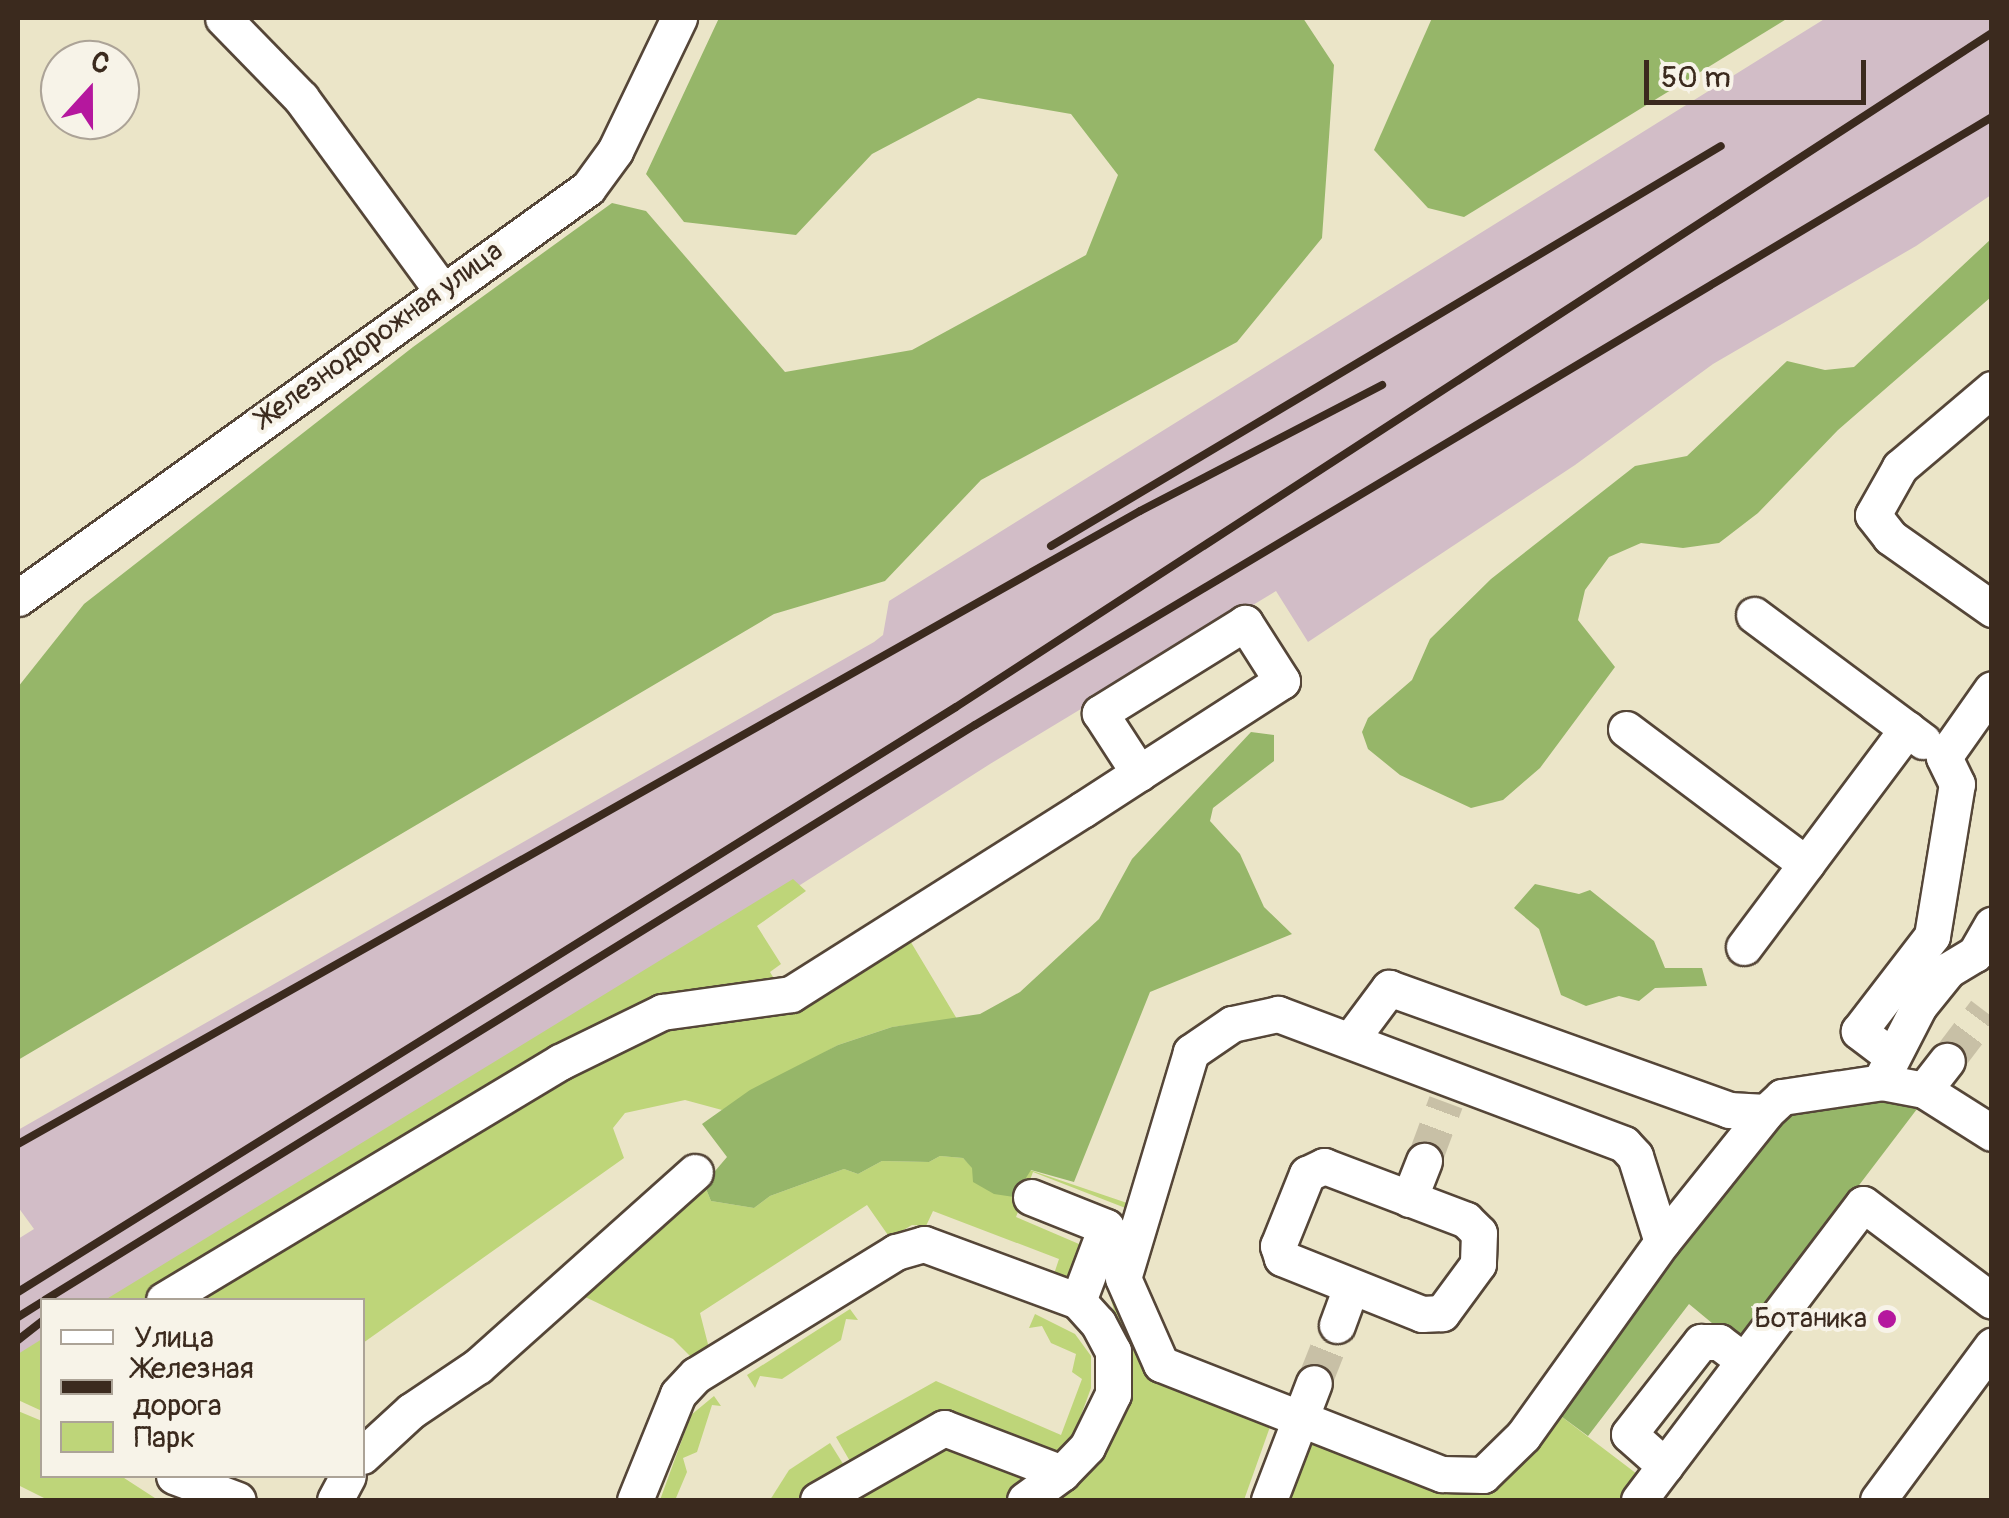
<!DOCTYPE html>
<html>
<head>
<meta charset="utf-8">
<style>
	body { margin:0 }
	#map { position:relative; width:2009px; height:1518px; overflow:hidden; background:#ebe5c8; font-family:Pangolin,sans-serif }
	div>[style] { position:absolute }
	.industrial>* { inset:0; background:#d2bdc7 }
	.green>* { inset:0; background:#bed579 }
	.forest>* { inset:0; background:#96b669 }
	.minor-tunnel>* { height:35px; margin-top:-17.5px; transform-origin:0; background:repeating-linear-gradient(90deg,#c8c0a6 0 35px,transparent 0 53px) }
	.roads { filter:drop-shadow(2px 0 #554638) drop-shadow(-2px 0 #554638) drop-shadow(0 2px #554638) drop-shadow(0 -2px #554638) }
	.minor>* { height:35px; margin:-17.5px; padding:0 17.5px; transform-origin:17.5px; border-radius:17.5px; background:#fff }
	.rail>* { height:8px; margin:-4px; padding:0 4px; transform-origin:4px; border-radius:4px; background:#3b2a1e }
	.dots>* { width:28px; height:28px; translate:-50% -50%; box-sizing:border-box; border:5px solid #f7f3e8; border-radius:50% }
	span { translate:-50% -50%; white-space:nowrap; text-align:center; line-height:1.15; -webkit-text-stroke:8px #f7f3e8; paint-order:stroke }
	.street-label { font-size:28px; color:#3b2a1e }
	.poi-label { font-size:28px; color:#3b2a1e }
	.right { translate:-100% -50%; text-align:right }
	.frame { position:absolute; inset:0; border:20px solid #3b2a1e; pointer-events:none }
	.legend { position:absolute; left:40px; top:1298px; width:325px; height:180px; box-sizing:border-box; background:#f7f3e8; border:2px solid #aca397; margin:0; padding:12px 18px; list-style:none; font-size:30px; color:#3b2a1e }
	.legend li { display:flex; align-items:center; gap:20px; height:50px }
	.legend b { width:50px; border:2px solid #aca397 }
	.north { position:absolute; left:40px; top:40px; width:100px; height:100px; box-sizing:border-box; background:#f7f3e8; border:2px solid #aca397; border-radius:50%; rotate:21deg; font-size:28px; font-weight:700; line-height:40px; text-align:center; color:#3b2a1e }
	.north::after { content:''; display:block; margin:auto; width:35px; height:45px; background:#b5179e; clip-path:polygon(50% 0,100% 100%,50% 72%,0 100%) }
	.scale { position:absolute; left:1644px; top:60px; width:222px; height:45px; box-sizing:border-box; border:5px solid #3b2a1e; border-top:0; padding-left:12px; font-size:30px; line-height:35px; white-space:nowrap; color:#3b2a1e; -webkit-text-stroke:8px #f7f3e8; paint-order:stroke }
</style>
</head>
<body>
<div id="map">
	<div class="industrial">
		<div style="clip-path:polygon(1826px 18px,1991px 18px,1991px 195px,1916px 246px,1713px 364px,1575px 465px,1308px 642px,1276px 591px,990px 764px,148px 1300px,42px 1300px,42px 1366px,18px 1382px,18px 1239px,34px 1229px,18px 1207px,18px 1130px,874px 642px,883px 635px,889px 601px)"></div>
	</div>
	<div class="green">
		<div style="clip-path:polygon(793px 879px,806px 891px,757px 926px,781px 964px,770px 972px,779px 987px,690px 989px,537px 1064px,146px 1300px,105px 1300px)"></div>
		<div style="clip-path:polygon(906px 934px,957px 1019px,892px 1027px,838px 1045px,722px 1110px,685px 1100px,625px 1113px,613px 1128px,624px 1158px,363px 1343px,362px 1300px,184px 1300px,630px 1035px)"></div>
		<div style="clip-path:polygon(940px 1156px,963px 1158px,972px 1167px,1030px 1170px,1133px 1205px,1107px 1274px,1115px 1309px,1146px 1368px,1271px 1424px,1244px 1500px,1048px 1500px,1084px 1476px,1096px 1457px,1118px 1325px,1104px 1274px,1128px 1209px,1033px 1172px,1016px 1217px,1079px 1244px,1082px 1269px,1066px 1280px,1054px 1274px,1059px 1259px,933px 1211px,926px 1226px,912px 1225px,890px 1238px,867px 1205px,700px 1313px,710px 1352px,695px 1361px,673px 1339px,579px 1294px,704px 1184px,711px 1201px,754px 1208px,770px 1196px,844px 1169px,858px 1174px,882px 1161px,929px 1162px)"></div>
		<div style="clip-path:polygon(850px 1309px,858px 1320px,846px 1319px,841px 1340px,782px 1379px,760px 1376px,755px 1388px,747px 1375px)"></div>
		<div style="clip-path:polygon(1035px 1314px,1075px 1334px,1091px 1356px,1091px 1388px,1072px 1440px,1055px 1454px,940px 1412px,851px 1463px,836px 1437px,936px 1381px,1061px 1435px,1082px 1379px,1072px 1372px,1076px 1354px,1051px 1343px,1042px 1326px,1029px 1328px)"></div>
		<div style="clip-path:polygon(42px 1339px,42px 1411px,18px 1400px,18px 1354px)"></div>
		<div style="clip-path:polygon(714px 1396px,721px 1406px,712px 1405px,697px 1452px,683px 1458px,687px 1472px,676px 1498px,660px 1500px,691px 1415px)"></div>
		<div style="clip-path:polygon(18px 1411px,42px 1421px,42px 1476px,121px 1476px,158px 1500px,48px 1500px,18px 1485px)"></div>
		<div style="clip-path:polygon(1558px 1414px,1637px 1474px,1629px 1500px,1287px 1500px,1311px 1442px,1427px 1484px)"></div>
		<div style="clip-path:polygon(830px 1443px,845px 1467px,796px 1500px,770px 1500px,789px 1470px)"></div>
		<div style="clip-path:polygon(934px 1443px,1043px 1477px,1007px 1500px,841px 1500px)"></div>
	</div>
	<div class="forest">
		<div style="clip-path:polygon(719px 18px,1303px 18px,1334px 65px,1322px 238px,1237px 342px,981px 480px,885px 581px,774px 614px,18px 1060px,18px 687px,84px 604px,413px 347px,612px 203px,646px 211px,785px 372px,912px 350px,1086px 255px,1118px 175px,1071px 114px,978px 98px,872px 154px,796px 235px,684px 222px,646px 174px)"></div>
		<div style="clip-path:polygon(1432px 18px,1788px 18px,1464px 217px,1428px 208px,1374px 150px)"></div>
		<div style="clip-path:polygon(1991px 239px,1991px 297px,1838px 430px,1758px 513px,1719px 543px,1683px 548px,1641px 543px,1609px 557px,1585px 590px,1578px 620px,1615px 667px,1540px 768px,1503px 800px,1471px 808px,1400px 775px,1368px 749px,1362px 732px,1368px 718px,1412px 680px,1430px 639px,1491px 579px,1635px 466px,1687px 456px,1787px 361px,1825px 370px,1854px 367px)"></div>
		<div style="clip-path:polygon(1251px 732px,1274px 735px,1274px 761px,1213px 808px,1210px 821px,1240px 854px,1264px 907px,1292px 934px,1150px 992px,1074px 1182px,1031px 1170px,1014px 1197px,994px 1194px,973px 1182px,972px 1168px,963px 1158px,940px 1156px,929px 1162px,882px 1161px,858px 1174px,844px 1169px,770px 1196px,754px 1208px,711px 1201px,704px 1184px,727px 1157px,702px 1124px,750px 1090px,838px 1045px,892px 1027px,980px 1014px,1020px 992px,1099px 919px,1132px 859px)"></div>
		<div style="clip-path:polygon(1535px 884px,1579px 894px,1590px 890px,1654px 941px,1665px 968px,1702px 968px,1707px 986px,1655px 988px,1639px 1001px,1619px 996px,1586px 1006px,1561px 995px,1539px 929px,1514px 908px)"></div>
		<div style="clip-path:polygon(1874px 1100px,1917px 1109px,1745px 1335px,1724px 1333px,1689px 1304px,1588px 1436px,1558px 1414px,1779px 1112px)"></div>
	</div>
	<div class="minor-tunnel">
		<div style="left:1947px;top:1061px;width:63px;rotate:-52.8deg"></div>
		<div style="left:1424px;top:1161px;width:63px;rotate:-69.6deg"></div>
		<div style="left:1314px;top:1383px;width:62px;rotate:-68.4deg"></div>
	</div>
	<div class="roads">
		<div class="minor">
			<div style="left:223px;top:18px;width:112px;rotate:45.7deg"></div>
			<div style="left:301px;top:98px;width:237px;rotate:53.8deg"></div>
			<div style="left:1992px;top:389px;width:121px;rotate:139.7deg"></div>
			<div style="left:1900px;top:467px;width:55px;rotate:119.4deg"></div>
			<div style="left:1873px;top:515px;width:28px;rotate:52deg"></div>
			<div style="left:1890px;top:537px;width:125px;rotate:35.2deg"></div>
			<div style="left:18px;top:598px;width:702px;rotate:-35.73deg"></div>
			<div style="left:588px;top:188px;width:46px;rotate:-53.9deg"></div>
			<div style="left:615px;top:151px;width:148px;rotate:-64.3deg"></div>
			<div style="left:1754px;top:615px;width:211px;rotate:36.7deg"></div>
			<div style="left:1626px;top:729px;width:225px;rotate:36.9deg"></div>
			<div style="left:1806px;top:864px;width:169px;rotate:-53.2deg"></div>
			<div style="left:1744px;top:947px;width:104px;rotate:-53.2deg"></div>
			<div style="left:1351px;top:1039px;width:64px;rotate:-53.3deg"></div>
			<div style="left:1389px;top:988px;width:361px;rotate:19.7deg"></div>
			<div style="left:1729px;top:1110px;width:37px;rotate:3deg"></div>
			<div style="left:1766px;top:1112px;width:22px;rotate:-43deg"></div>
			<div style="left:1782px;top:1097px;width:101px;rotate:-8.5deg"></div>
			<div style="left:1882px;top:1082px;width:43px;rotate:10.8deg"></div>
			<div style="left:1924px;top:1090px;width:80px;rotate:32.3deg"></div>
			<div style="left:1889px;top:1054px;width:38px;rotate:-143deg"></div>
			<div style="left:1859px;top:1031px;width:120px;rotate:-52.5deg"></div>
			<div style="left:1932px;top:936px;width:154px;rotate:-80.7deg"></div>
			<div style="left:1957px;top:784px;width:30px;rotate:-116deg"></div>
			<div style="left:1944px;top:757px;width:83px;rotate:-54.8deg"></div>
			<div style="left:1883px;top:1076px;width:79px;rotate:-62.8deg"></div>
			<div style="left:1919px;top:1006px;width:46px;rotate:-51.1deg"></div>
			<div style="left:1948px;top:970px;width:31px;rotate:-31deg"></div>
			<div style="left:1975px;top:954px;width:34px;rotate:-60deg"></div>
			<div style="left:1924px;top:1090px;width:37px;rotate:-52deg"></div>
			<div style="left:1324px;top:1166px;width:152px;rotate:20.8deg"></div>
			<div style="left:1466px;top:1220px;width:18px;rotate:45deg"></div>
			<div style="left:1479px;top:1233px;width:31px;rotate:92deg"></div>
			<div style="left:1478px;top:1264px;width:61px;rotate:126.3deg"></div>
			<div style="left:1442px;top:1313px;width:20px;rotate:177deg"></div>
			<div style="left:1422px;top:1314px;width:151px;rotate:-158.2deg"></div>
			<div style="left:1282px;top:1258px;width:13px;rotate:-108deg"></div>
			<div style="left:1278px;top:1246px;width:78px;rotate:-68.1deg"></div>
			<div style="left:1307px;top:1174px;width:19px;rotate:-25deg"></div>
			<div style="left:1031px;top:1197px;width:81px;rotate:21.8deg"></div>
			<div style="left:1106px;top:1227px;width:79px;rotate:110.7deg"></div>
			<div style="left:1409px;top:1199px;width:41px;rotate:-68.5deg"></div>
			<div style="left:1662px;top:1242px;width:90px;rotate:-107.4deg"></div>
			<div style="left:1635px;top:1156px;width:16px;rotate:-133deg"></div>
			<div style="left:1624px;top:1144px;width:370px;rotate:-159.4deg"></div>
			<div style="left:1278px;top:1014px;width:47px;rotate:167.7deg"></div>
			<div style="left:1232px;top:1024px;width:50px;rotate:145.7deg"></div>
			<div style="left:1191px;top:1052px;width:236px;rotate:106.7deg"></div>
			<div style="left:1123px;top:1278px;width:94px;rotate:66.2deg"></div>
			<div style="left:1161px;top:1364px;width:302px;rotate:21.4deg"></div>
			<div style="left:1442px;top:1474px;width:41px;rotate:1.4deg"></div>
			<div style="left:1483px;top:1475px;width:56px;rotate:-44.3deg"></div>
			<div style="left:1523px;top:1436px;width:239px;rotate:-54.4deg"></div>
			<div style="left:1662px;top:1242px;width:166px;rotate:-51.3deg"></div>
			<div style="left:164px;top:1300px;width:462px;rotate:-31deg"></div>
			<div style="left:560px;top:1062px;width:114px;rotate:-26.1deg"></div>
			<div style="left:662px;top:1012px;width:130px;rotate:-7.9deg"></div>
			<div style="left:791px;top:994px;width:344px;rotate:-32.3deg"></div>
			<div style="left:1082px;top:810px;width:68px;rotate:-33deg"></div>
			<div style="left:1139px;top:773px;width:170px;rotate:-32.8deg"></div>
			<div style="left:1282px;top:681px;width:69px;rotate:-122.5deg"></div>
			<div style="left:1245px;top:623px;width:171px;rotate:148.2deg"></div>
			<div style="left:1100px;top:713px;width:72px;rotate:57deg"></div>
			<div style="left:1337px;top:1325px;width:40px;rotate:-69.8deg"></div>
			<div style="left:362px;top:1456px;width:67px;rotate:-42.6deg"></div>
			<div style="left:411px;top:1411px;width:81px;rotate:-33.9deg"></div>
			<div style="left:478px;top:1366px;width:291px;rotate:-41.8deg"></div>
			<div style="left:1665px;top:1466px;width:48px;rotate:-138.4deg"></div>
			<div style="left:1629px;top:1434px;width:117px;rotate:-52deg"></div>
			<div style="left:1701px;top:1342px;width:18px"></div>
			<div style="left:1719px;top:1342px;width:31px;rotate:37deg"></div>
			<div style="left:174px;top:1476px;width:68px;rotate:20.6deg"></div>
			<div style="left:335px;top:1500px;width:27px;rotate:-62deg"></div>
			<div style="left:635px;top:1500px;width:114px;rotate:-67.9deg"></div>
			<div style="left:678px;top:1394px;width:26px;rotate:-47deg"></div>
			<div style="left:696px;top:1375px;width:235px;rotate:-31.6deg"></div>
			<div style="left:896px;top:1252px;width:29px;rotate:-16deg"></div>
			<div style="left:924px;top:1244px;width:164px;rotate:20.3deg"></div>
			<div style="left:1078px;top:1301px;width:30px;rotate:48deg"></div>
			<div style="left:1098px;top:1323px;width:32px;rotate:62deg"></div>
			<div style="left:1113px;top:1351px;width:43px;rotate:90deg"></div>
			<div style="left:1113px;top:1394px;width:59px;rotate:116.1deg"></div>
			<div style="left:1087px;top:1447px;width:36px;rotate:134deg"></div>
			<div style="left:1062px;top:1473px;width:126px;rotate:-159.1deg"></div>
			<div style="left:944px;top:1428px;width:145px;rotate:150.3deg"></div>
			<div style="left:1025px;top:1500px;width:46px;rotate:-36.1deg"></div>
			<div style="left:1269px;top:1500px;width:125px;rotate:-69deg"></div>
			<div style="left:1639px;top:1500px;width:371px;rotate:-52.9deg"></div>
			<div style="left:1863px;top:1204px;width:161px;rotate:36.9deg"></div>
			<div style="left:1878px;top:1500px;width:192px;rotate:-53.5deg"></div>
		</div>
	</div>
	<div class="rail">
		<div style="left:1051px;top:546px;width:780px;rotate:-30.84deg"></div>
		<div style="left:18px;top:1144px;width:1288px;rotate:-29.43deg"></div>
		<div style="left:1140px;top:511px;width:273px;rotate:-27.5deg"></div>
		<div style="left:18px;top:1292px;width:1105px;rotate:-31.95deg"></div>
		<div style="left:956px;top:707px;width:1236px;rotate:-33.05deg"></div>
		<div style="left:45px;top:1300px;width:1093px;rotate:-31.73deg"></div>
		<div style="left:975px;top:725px;width:1185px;rotate:-30.87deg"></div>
		<div style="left:18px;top:1317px;width:28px;rotate:-32deg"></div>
		<div style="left:18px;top:1340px;width:31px;rotate:-38deg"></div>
	</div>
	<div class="dots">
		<div style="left:1887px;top:1319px;background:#b5179e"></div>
	</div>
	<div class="street-label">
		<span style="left:380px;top:335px;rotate:-36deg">Железнодорожная улица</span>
	</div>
	<div class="poi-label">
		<span class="right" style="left:1867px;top:1319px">Ботаника</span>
	</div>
	<div class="frame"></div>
	<ul class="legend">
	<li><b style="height:12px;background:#fff"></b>Улица</li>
	<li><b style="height:12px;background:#3b2a1e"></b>Железная дорога</li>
	<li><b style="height:28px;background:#bed579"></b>Парк</li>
	</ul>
	<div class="north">С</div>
	<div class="scale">50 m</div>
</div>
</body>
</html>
